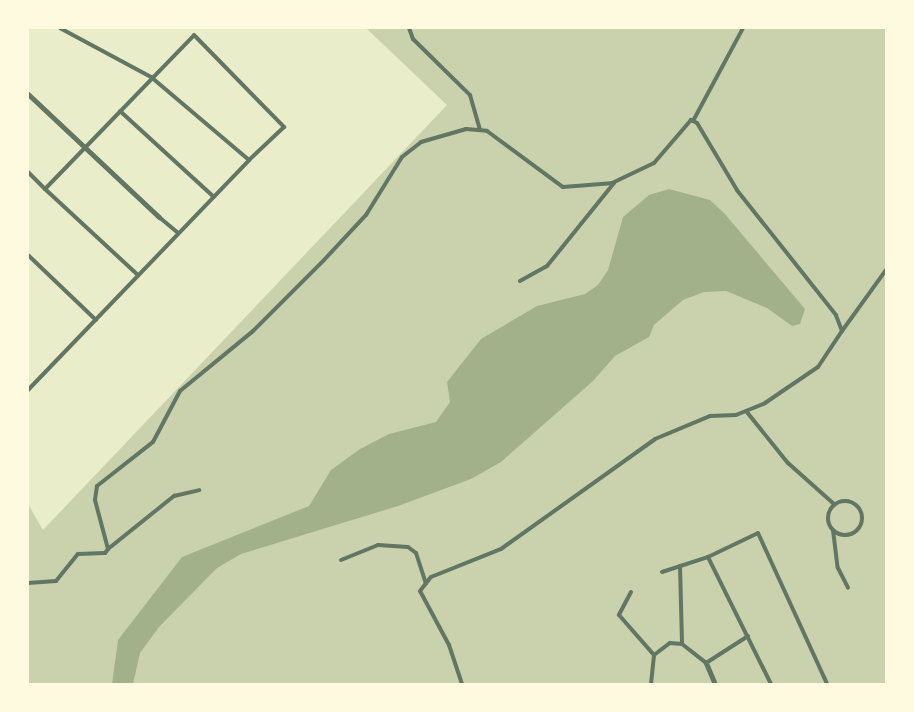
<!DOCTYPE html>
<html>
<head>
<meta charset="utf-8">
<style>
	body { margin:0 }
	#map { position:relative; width:914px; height:712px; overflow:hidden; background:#e9edc9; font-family:Karla,sans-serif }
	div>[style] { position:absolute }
	.green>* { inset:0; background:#cad2ad }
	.water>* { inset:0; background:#a3b18a }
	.service>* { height:4px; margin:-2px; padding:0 2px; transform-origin:2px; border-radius:2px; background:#617663 }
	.service>.ring { margin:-2px; padding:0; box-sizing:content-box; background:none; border:4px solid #617663; border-radius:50% }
	.minor>* { height:5px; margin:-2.5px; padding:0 2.5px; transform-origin:2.5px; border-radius:2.5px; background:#617663 }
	span { translate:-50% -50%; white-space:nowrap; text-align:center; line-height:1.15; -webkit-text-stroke:5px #fefae0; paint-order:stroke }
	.frame { position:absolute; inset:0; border:29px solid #fefae0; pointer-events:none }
</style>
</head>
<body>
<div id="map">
	<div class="green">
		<div style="clip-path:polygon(366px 28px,886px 28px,886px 684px,28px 684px,28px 504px,43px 530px,447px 105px)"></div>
	</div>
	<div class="water">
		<div style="clip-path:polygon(669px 189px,710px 200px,725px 214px,805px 309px,800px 324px,792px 326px,767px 308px,726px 291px,704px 292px,683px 300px,654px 325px,649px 337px,615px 356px,593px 381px,501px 462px,471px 479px,398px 506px,241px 554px,217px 568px,159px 627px,140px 653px,133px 684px,112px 684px,118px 640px,182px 557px,309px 506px,331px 470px,360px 449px,389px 434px,436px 422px,450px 402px,447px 382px,481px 339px,537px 306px,585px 294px,598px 285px,608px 270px,623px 217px,649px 195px)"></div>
	</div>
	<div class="service">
		<div style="left:409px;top:28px;width:12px;rotate:70deg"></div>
		<div style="left:413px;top:39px;width:80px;rotate:44.5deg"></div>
		<div style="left:470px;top:95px;width:36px;rotate:74deg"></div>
		<div style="left:120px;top:111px;width:127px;rotate:42.5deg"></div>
		<div style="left:693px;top:121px;width:106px;rotate:-61.7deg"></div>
		<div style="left:28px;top:172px;width:24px;rotate:45deg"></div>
		<div style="left:45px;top:189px;width:214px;rotate:-45.9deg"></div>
		<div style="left:194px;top:35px;width:129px;rotate:45.6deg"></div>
		<div style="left:284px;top:127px;width:48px;rotate:136.7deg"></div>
		<div style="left:45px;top:189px;width:127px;rotate:42.8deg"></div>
		<div style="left:159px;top:217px;width:25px;rotate:40deg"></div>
		<div style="left:28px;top:255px;width:94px;rotate:43.7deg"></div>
		<div style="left:842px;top:331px;width:75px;rotate:-54.2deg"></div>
		<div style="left:28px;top:390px;width:319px;rotate:-46.1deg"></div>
		<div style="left:249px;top:160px;width:128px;rotate:-139.7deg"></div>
		<div style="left:151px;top:77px;width:103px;rotate:-151.7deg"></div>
		<div style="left:746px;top:411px;width:67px;rotate:51.1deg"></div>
		<div style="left:788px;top:463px;width:62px;rotate:41.7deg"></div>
		<div class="ring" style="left:828px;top:501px;width:30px;height:30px"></div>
		<div style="left:833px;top:530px;width:38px;rotate:83deg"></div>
		<div style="left:838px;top:568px;width:22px;rotate:63deg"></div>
		<div style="left:108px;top:549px;width:85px;rotate:-38.8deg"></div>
		<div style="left:174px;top:496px;width:26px;rotate:-13deg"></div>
		<div style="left:341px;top:560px;width:40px;rotate:-22deg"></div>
		<div style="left:378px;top:545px;width:30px;rotate:4deg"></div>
		<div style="left:408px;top:547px;width:10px;rotate:37deg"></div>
		<div style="left:416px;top:553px;width:32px;rotate:72deg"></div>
		<div style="left:680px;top:566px;width:78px;rotate:88.5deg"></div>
		<div style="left:662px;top:572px;width:48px;rotate:-18.1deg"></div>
		<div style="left:28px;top:583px;width:28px;rotate:-4deg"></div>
		<div style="left:56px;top:581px;width:35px;rotate:-51deg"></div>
		<div style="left:78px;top:554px;width:27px;rotate:-2deg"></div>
		<div style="left:105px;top:553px;width:5px;rotate:-53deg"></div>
		<div style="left:108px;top:549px;width:51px;rotate:-104.9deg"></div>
		<div style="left:95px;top:500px;width:14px;rotate:-82deg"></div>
		<div style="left:97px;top:486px;width:71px;rotate:-38.2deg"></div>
		<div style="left:153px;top:442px;width:58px;rotate:-62.1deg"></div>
		<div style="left:180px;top:391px;width:94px;rotate:-39.4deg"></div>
		<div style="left:253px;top:331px;width:100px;rotate:-45deg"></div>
		<div style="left:324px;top:260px;width:62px;rotate:-47deg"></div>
		<div style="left:366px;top:215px;width:68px;rotate:-58.2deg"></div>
		<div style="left:402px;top:157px;width:24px;rotate:-38deg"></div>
		<div style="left:421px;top:142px;width:47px;rotate:-16.1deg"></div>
		<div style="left:466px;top:129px;width:21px;rotate:5deg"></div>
		<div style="left:487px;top:131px;width:94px;rotate:36.4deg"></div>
		<div style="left:563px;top:187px;width:51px;rotate:-4.5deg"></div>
		<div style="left:614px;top:183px;width:107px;rotate:128.9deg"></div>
		<div style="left:547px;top:266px;width:31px;rotate:151deg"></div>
		<div style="left:631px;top:592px;width:26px;rotate:118deg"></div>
		<div style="left:619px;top:615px;width:53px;rotate:48.8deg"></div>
		<div style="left:462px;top:684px;width:41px;rotate:-108.4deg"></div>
		<div style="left:449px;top:645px;width:61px;rotate:-118.2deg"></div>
		<div style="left:420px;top:591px;width:18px;rotate:-52deg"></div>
		<div style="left:431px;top:577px;width:75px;rotate:-21.8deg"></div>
		<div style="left:501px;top:549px;width:189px;rotate:-35.5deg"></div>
		<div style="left:655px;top:439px;width:60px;rotate:-22.7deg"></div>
		<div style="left:710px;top:416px;width:26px;rotate:-2deg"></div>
		<div style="left:736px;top:415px;width:31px;rotate:-22deg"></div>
		<div style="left:765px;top:403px;width:64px;rotate:-34.2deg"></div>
		<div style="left:818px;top:367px;width:43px;rotate:-56.3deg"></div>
		<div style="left:842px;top:331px;width:17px;rotate:-111deg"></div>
		<div style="left:836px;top:315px;width:159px;rotate:-128.4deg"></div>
		<div style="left:737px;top:190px;width:78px;rotate:-120.8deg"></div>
		<div style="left:697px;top:123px;width:7px;rotate:-153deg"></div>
		<div style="left:691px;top:120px;width:57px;rotate:130.7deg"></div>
		<div style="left:654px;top:163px;width:47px;rotate:154.5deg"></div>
		<div style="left:651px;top:684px;width:29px;rotate:-84deg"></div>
		<div style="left:654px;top:655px;width:20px;rotate:-37deg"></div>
		<div style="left:670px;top:643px;width:12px;rotate:5deg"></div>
		<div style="left:682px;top:644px;width:31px;rotate:38deg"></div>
		<div style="left:706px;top:663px;width:50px;rotate:-32.7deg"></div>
		<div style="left:771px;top:684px;width:142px;rotate:-116.4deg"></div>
		<div style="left:708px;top:557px;width:55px;rotate:-25.6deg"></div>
		<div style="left:758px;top:533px;width:166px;rotate:65.4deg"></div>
	</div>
	<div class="minor">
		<div style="left:28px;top:94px;width:180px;rotate:43.2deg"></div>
		<div style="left:706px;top:663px;width:23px;rotate:67deg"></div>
	</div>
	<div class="frame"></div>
</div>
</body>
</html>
